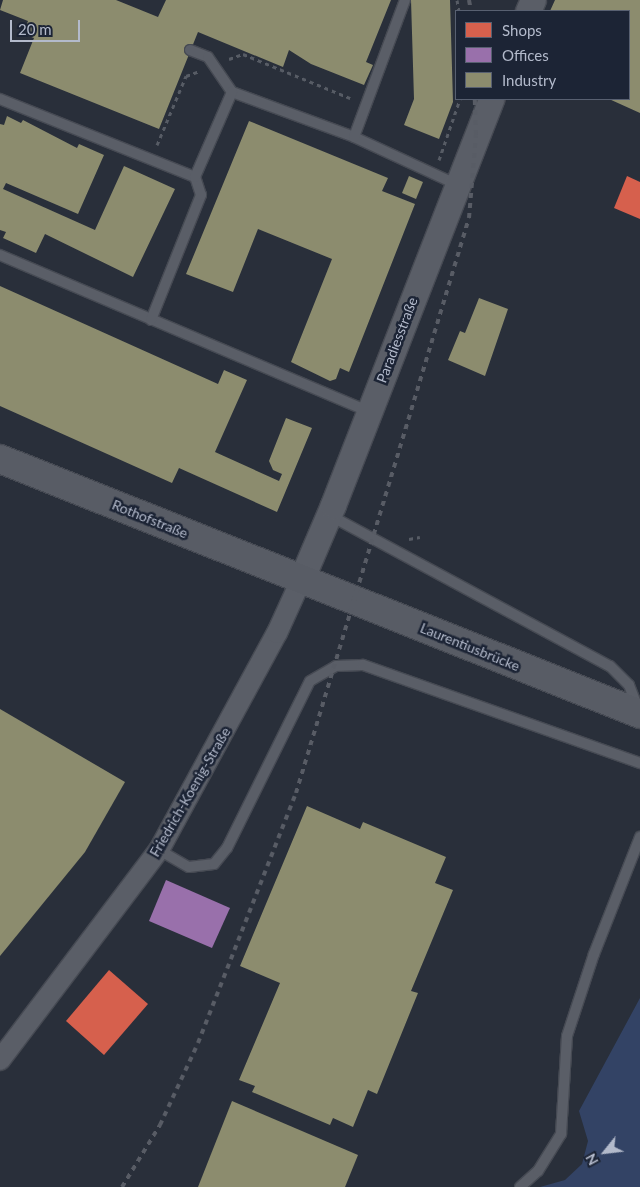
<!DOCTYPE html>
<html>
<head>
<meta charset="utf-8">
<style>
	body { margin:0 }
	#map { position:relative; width:640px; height:1187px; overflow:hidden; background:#292f3a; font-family:Lato,sans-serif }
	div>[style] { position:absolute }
	.water>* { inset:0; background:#334365 }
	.shops>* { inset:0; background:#d6604d }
	.offices>* { inset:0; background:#9970ab }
	.industry>* { inset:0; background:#8c8c6e }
	.path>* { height:3px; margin-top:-1.5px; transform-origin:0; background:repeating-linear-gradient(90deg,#575c65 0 4px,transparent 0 8px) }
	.roads { filter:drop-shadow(1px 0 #464a53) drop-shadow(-1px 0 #464a53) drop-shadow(0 1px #464a53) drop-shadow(0 -1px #464a53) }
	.service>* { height:10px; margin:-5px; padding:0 5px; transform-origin:5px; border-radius:5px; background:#5a5e67 }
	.minor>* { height:20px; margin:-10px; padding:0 10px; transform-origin:10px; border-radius:10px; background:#5a5e67 }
	.tertiary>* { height:25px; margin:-12.5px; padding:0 12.5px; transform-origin:12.5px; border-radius:12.5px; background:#5a5e67 }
	.secondary>* { height:28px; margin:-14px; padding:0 14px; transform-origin:14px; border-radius:14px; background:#585c65 }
	.rail>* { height:4px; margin-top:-2px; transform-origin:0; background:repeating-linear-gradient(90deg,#585c65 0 5px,transparent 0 10px) }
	span { translate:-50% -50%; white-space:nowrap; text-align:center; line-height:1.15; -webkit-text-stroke:5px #1c2435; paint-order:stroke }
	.street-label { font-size:14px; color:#b3bacb }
	.legend { position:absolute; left:455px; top:10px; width:175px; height:90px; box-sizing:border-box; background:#1c2435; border:1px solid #586071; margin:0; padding:6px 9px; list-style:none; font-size:15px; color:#b3bacb }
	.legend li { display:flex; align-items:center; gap:10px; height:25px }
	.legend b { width:25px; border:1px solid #586071 }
	.north { position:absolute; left:580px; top:1127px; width:50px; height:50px; -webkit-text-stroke:4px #1c2435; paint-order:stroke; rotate:241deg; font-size:14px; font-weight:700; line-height:20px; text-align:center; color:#b3bacb }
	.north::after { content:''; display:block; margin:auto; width:18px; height:22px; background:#b3bacb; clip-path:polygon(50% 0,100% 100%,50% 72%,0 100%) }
	.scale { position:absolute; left:10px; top:20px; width:70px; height:22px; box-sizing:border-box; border:2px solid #b3bacb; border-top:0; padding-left:6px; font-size:15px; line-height:18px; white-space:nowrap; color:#b3bacb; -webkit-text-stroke:4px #1c2435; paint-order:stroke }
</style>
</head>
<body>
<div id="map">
	<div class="water">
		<div style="clip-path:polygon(640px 998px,640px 1187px,540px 1187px,565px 1180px,582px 1164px,588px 1141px,579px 1111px)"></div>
	</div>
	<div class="shops">
		<div style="clip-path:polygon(627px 176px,640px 182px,640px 219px,614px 208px)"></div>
		<div style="clip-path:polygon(109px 970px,148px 1004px,104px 1055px,66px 1021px)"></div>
	</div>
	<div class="offices">
		<div style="clip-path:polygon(166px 880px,230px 908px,212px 948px,149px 921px)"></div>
	</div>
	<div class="industry">
		<div style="clip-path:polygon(3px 0,116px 0,158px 17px,166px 0,391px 0,366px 62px,373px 65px,364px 85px,311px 64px,289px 50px,283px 67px,198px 32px,159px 129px,20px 73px,34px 38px,23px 34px,28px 21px,0 10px)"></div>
		<div style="clip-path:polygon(411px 0,450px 0,453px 102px,439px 139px,404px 125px,414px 99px)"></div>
		<div style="clip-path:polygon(555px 0,640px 0,640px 113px,609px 99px,629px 99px,629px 11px,550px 11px)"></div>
		<div style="clip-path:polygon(7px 116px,21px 123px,23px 120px,77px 148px,79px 144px,104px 155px,78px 214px,6px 183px,3px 189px,95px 230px,124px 166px,175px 189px,133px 277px,45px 234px,36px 253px,3px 238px,6px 232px,0 230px,0 124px,4px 125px)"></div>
		<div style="clip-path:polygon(249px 121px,388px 178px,382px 191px,415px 204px,349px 372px,340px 368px,336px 379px,330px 381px,291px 362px,332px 259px,258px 229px,233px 292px,186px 274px)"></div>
		<div style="clip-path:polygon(409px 176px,423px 182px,416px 199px,402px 193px)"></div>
		<div style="clip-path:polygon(0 286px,218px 384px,224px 370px,247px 380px,215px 452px,279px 481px,282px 474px,273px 470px,269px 461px,286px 418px,312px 428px,277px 512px,179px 468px,172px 483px,0 406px)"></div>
		<div style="clip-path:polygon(479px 298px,508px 309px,485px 376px,448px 360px,460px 331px,465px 333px)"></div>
		<div style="clip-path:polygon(0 709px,125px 782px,85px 852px,0 956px)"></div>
		<div style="clip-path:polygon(307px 806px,360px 829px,363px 822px,446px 857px,435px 883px,453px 890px,411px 991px,418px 993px,377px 1094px,368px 1090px,353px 1127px,333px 1118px,330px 1125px,252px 1092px,255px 1086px,239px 1080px,280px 983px,240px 966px)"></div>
		<div style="clip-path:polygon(232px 1101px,358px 1155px,345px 1187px,198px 1187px)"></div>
	</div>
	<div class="path">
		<div style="left:457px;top:0;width:11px;rotate:80deg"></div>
		<div style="left:229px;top:59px;width:15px;rotate:-20deg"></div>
		<div style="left:243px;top:54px;width:116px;rotate:22.4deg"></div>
		<div style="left:157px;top:145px;width:75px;rotate:-67.2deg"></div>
		<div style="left:186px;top:76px;width:15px;rotate:-20deg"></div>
		<div style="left:439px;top:160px;width:65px;rotate:-71deg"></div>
		<div style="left:409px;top:539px;width:11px;rotate:-10deg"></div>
	</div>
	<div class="roads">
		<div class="service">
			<div style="left:190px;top:50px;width:19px;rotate:21deg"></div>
			<div style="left:208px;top:57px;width:42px;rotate:55.6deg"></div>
			<div style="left:232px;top:92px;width:130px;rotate:20.2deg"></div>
			<div style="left:354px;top:137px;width:115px;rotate:24.8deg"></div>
			<div style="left:0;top:99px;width:210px;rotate:21.8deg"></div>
			<div style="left:354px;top:137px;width:146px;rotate:-69.6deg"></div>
			<div style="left:0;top:255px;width:401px;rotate:23deg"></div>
			<div style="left:151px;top:320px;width:135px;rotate:-68.2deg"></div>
			<div style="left:201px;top:195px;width:19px;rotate:-108deg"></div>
			<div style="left:195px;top:177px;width:93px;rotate:-66.5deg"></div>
			<div style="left:329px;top:515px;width:319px;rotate:28.3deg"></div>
			<div style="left:610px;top:666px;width:27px;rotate:45deg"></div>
			<div style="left:629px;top:685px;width:26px;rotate:69deg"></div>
			<div style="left:159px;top:850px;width:34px;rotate:30deg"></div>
			<div style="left:189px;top:867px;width:25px;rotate:-7deg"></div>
			<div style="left:214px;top:864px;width:21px;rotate:-51deg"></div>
			<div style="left:227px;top:848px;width:186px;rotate:-63.6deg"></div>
			<div style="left:310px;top:681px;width:30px;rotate:-30deg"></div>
			<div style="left:336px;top:666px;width:27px;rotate:-2deg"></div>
			<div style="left:363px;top:665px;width:294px;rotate:19.5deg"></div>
			<div style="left:520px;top:1187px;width:24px;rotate:-42deg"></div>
			<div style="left:538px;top:1171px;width:44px;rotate:-58.1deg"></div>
			<div style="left:561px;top:1134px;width:98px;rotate:-86.5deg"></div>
			<div style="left:567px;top:1036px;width:86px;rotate:-71.8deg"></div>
			<div style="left:594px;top:954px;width:126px;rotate:-68.5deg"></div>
		</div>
		<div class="minor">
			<div style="left:0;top:1060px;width:263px;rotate:-52.9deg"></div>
			<div style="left:159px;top:850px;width:247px;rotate:-61.5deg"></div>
			<div style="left:277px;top:633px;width:58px;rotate:-65.6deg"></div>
		</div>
		<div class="tertiary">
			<div style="left:528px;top:11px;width:12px;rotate:-66deg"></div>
			<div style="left:301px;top:580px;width:82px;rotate:-66.9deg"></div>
			<div style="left:333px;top:505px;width:436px;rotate:-68.7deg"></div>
		</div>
		<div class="secondary">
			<div style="left:0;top:459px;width:689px;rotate:21.72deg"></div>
		</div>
	</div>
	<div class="rail">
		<div style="left:469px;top:0;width:11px;rotate:80deg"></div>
		<div style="left:122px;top:1187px;width:73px;rotate:-58.5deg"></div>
		<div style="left:160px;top:1125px;width:90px;rotate:-65.1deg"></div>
		<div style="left:198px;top:1043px;width:269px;rotate:-68.6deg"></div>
		<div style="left:296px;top:793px;width:600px;rotate:-73.26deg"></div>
		<div style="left:469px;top:218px;width:83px;rotate:-85.2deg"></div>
		<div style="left:476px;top:135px;width:36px;rotate:-92deg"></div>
	</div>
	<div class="street-label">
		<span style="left:397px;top:340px;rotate:-69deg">Paradiesstraße</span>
		<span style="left:150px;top:519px;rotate:22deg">Rothofstraße</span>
		<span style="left:470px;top:647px;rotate:22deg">Laurentiusbrücke</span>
		<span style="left:190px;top:792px;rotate:-60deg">Friedrich-Koenig-Straße</span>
	</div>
	<ul class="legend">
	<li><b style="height:14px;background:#d6604d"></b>Shops</li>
	<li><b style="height:14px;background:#9970ab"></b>Offices</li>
	<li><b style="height:14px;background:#8c8c6e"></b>Industry</li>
	</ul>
	<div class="north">N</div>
	<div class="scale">20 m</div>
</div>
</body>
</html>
